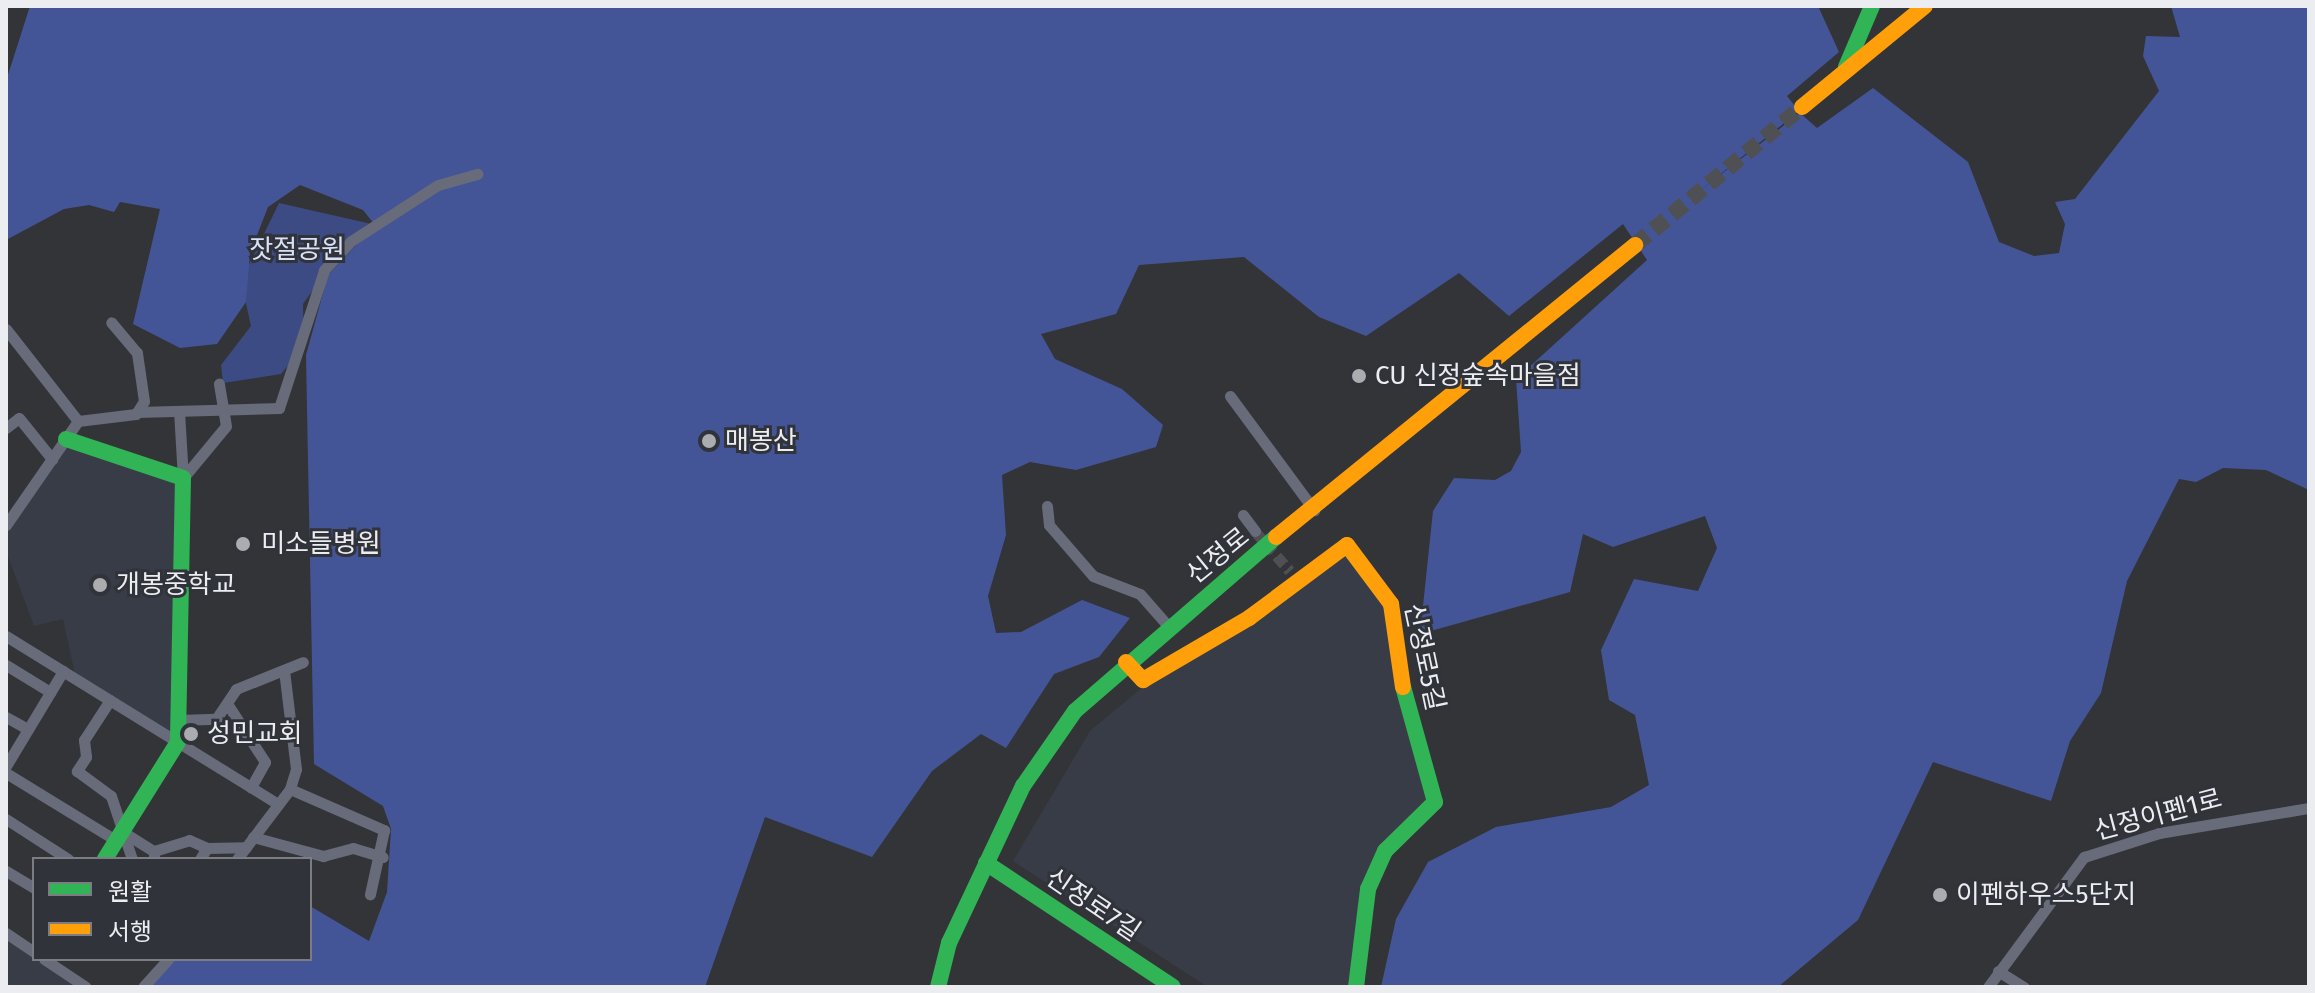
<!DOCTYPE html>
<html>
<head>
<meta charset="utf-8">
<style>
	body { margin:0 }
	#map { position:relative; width:2315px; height:993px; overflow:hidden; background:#333438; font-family:"Fira Sans","Noto Sans KR",sans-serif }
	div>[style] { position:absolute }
	.built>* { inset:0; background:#383c47 }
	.green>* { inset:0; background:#3c4b84 }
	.forest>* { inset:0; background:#435597 }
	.street-tunnel>* { height:11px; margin-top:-5.5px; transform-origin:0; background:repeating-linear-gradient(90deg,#4f5054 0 11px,transparent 0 16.5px) }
	.secondary-tunnel>* { height:16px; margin-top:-8px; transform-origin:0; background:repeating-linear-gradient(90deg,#4f5054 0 16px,transparent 0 24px) }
	.street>* { height:11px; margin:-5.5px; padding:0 5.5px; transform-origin:5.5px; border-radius:5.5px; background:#676b7a }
	.fast>* { height:16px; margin:-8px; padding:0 8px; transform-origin:8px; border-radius:8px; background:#30b455 }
	.slow>* { height:16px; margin:-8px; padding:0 8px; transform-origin:8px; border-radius:8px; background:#ff9f0a }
	.dots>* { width:22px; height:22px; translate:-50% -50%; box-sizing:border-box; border:4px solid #31333a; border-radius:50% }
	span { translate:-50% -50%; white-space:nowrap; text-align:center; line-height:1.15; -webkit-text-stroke:6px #31333a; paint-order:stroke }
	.park-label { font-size:26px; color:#d9e1f7 }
	.poi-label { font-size:26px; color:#ecedf1 }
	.left { translate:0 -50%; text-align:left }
	.street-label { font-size:26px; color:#ecedf1 }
	.frame { position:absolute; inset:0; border:8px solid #ecedf1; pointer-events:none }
	.legend { position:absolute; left:32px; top:857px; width:280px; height:104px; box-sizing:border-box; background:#31333a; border:2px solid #7c7d83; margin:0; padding:10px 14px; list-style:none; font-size:24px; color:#ecedf1 }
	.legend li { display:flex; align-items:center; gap:16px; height:40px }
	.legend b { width:40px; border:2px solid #7c7d83 }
</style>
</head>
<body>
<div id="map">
	<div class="built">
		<div style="clip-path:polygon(66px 439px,183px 478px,178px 742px,76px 679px,63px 619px,34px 626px,6px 551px,6px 525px)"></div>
		<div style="clip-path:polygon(1347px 545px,1379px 583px,1435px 802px,1385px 851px,1368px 889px,1356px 987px,1208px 987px,1013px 861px,1090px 731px,1168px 666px)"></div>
		<div style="clip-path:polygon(6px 933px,34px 959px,86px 987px,6px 987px)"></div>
	</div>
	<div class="green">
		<div style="clip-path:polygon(279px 203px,376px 225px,333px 262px,303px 304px,304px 346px,281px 374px,223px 383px,221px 365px,251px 326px,241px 281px)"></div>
	</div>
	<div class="forest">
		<div style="clip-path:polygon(30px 6px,1818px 6px,1839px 52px,1787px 96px,1799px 111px,1697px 193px,1800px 113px,1817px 128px,1873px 88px,1968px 162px,1999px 242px,2034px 256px,2059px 253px,2065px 224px,2055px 202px,2075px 199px,2159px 91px,2143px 56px,2146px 36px,2180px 37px,2171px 6px,2309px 6px,2309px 490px,2266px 470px,2223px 468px,2196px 482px,2179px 479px,2127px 581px,2101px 693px,2070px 741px,2051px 801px,1933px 762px,1858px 920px,1778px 987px,1381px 987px,1396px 919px,1428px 862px,1496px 827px,1611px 807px,1649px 785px,1635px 715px,1609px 700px,1601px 650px,1634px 579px,1698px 591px,1717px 548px,1705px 516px,1613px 547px,1583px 534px,1570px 592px,1420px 634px,1433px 511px,1454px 478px,1495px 480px,1511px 471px,1521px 452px,1516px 379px,1647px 260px,1623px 224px,1509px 316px,1459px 273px,1366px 336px,1319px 317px,1244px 257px,1139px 265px,1116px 314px,1041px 334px,1055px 359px,1122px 389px,1163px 425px,1156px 447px,1076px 470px,1030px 462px,1002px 475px,1006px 535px,988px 596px,996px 633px,1021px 632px,1082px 600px,1130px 618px,1099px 657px,1054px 674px,1006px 748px,981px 734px,932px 771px,872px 857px,765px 817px,705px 987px,143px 987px,168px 959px,310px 959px,310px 906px,369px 941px,387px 892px,391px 829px,383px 806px,314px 764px,307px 410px,306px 355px,328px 275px,375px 225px,363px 210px,300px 185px,268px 207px,250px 253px,246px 302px,217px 344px,180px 348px,133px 324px,160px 209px,120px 202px,114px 212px,89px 205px,64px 209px,6px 240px,6px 81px)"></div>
	</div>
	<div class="street-tunnel">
		<div style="left:1255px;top:531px;width:53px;rotate:48.8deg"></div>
	</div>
	<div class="secondary-tunnel">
		<div style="left:1635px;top:245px;width:217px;rotate:-39.6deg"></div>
	</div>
	<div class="street">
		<div style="left:6px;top:329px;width:117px;rotate:52deg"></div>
		<div style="left:1230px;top:396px;width:142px;rotate:53.6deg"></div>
		<div style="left:179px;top:411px;width:67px;rotate:86.6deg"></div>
		<div style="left:137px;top:412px;width:142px;rotate:-1.6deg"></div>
		<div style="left:279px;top:408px;width:145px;rotate:-71.9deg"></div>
		<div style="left:324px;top:270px;width:40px;rotate:-47deg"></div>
		<div style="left:351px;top:241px;width:103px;rotate:-32.8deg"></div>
		<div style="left:438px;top:185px;width:41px;rotate:-15.8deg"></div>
		<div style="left:6px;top:428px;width:16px;rotate:-38deg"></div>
		<div style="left:19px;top:418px;width:53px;rotate:51.2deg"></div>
		<div style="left:183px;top:478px;width:67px;rotate:-50.4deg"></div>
		<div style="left:226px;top:426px;width:43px;rotate:-99.5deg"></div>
		<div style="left:1047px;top:506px;width:19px;rotate:84deg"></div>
		<div style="left:1049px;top:525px;width:67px;rotate:49.2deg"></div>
		<div style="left:1093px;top:576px;width:50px;rotate:21deg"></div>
		<div style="left:1140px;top:594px;width:44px;rotate:48.7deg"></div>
		<div style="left:1243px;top:515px;width:20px;rotate:53deg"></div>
		<div style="left:6px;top:525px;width:126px;rotate:-55.3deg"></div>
		<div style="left:78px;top:421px;width:58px;rotate:-6.9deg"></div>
		<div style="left:136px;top:414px;width:15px;rotate:-58deg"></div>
		<div style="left:144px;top:401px;width:49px;rotate:-98.3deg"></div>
		<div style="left:137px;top:353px;width:40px;rotate:-130deg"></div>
		<div style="left:6px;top:636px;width:317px;rotate:31.7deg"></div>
		<div style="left:6px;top:665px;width:52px;rotate:31.5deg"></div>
		<div style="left:284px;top:670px;width:100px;rotate:83.1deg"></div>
		<div style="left:296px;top:769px;width:21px;rotate:107deg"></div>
		<div style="left:110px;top:700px;width:48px;rotate:123deg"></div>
		<div style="left:84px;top:740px;width:17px;rotate:83deg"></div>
		<div style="left:86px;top:757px;width:17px;rotate:123deg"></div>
		<div style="left:77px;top:771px;width:42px;rotate:36.3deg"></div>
		<div style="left:111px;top:796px;width:66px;rotate:71.6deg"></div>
		<div style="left:228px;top:705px;width:68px;rotate:57deg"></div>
		<div style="left:265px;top:762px;width:29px;rotate:119deg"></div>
		<div style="left:6px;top:717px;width:25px;rotate:29deg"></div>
		<div style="left:178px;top:720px;width:38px;rotate:-2deg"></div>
		<div style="left:216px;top:719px;width:36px;rotate:-56deg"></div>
		<div style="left:236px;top:689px;width:72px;rotate:-21.9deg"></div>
		<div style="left:6px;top:766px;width:111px;rotate:-59deg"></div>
		<div style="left:6px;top:773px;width:130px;rotate:31.5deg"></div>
		<div style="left:6px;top:819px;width:74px;rotate:32.8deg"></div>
		<div style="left:123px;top:832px;width:36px;rotate:32deg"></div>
		<div style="left:253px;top:837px;width:73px;rotate:15.2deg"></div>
		<div style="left:323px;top:856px;width:31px;rotate:-15deg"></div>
		<div style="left:353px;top:848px;width:31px;rotate:17deg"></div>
		<div style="left:154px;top:859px;width:8px;rotate:-90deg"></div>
		<div style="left:154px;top:851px;width:37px;rotate:-17deg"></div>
		<div style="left:189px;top:840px;width:20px;rotate:24deg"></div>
		<div style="left:207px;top:848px;width:39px;rotate:-1deg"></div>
		<div style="left:200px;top:859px;width:13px;rotate:-58deg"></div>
		<div style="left:237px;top:859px;width:88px;rotate:-52.9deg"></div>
		<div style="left:290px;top:789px;width:103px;rotate:23.6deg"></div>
		<div style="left:384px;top:830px;width:66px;rotate:102.3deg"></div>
		<div style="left:6px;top:871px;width:33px;rotate:31deg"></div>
		<div style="left:6px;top:933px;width:34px;rotate:34deg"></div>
		<div style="left:44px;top:959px;width:50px;rotate:33.7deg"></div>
		<div style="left:1998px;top:971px;width:31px;rotate:32deg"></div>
		<div style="left:143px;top:987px;width:38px;rotate:-48deg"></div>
		<div style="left:1988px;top:987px;width:162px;rotate:-53.6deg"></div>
		<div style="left:2084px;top:857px;width:79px;rotate:-17.7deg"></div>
		<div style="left:2159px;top:833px;width:152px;rotate:-9.5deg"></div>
	</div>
	<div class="fast">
		<div style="left:1846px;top:67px;width:66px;rotate:-66.9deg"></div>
		<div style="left:66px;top:439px;width:123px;rotate:18.4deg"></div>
		<div style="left:183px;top:478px;width:264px;rotate:91.1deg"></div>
		<div style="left:178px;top:742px;width:138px;rotate:122deg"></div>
		<div style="left:986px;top:863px;width:224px;rotate:33.5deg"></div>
		<div style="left:938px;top:987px;width:45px;rotate:-76deg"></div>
		<div style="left:949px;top:943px;width:174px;rotate:-64.8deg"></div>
		<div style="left:1023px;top:786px;width:91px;rotate:-55.3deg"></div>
		<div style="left:1075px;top:711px;width:266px;rotate:-40.9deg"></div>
		<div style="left:1356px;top:987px;width:99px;rotate:-83deg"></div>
		<div style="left:1368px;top:889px;width:42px;rotate:-65.9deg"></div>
		<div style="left:1385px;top:851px;width:70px;rotate:-44.4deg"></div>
		<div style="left:1435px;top:802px;width:119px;rotate:-105.5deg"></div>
	</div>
	<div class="slow">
		<div style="left:1802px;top:107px;width:159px;rotate:-39.4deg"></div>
		<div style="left:1276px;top:537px;width:463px;rotate:-39.1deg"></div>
		<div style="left:1126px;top:662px;width:25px;rotate:47deg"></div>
		<div style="left:1143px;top:680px;width:123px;rotate:-30.3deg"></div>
		<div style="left:1249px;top:618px;width:122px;rotate:-36.7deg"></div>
		<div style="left:1347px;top:545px;width:74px;rotate:53.3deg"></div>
		<div style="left:1391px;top:604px;width:84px;rotate:81.8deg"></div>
	</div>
	<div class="dots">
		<div style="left:1359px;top:376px;background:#abacb0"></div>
		<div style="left:709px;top:441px;background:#abacb0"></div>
		<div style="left:243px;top:544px;background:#abacb0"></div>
		<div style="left:100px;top:585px;background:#abacb0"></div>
		<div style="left:191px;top:734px;background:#abacb0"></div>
		<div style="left:1940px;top:895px;background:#abacb0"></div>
	</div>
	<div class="park-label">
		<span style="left:297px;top:250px">잣절공원</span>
	</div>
	<div class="poi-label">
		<span class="left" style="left:1375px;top:376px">CU 신정숲속마을점</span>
		<span class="left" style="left:725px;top:441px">매봉산</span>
		<span class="left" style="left:261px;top:544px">미소들병원</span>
		<span class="left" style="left:116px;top:585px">개봉중학교</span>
		<span class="left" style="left:207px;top:734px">성민교회</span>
		<span class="left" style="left:1956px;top:895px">이펜하우스5단지</span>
	</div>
	<div class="street-label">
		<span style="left:1218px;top:556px;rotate:-39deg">신정로</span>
		<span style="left:1424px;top:657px;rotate:78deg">신정로5길</span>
		<span style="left:2158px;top:815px;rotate:-15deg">신정이펜1로</span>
		<span style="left:1093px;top:905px;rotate:34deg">신정로7길</span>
	</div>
	<div class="frame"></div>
	<ul class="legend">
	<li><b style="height:10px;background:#30b455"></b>원활</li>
	<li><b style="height:10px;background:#ff9f0a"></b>서행</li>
	</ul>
</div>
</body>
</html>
